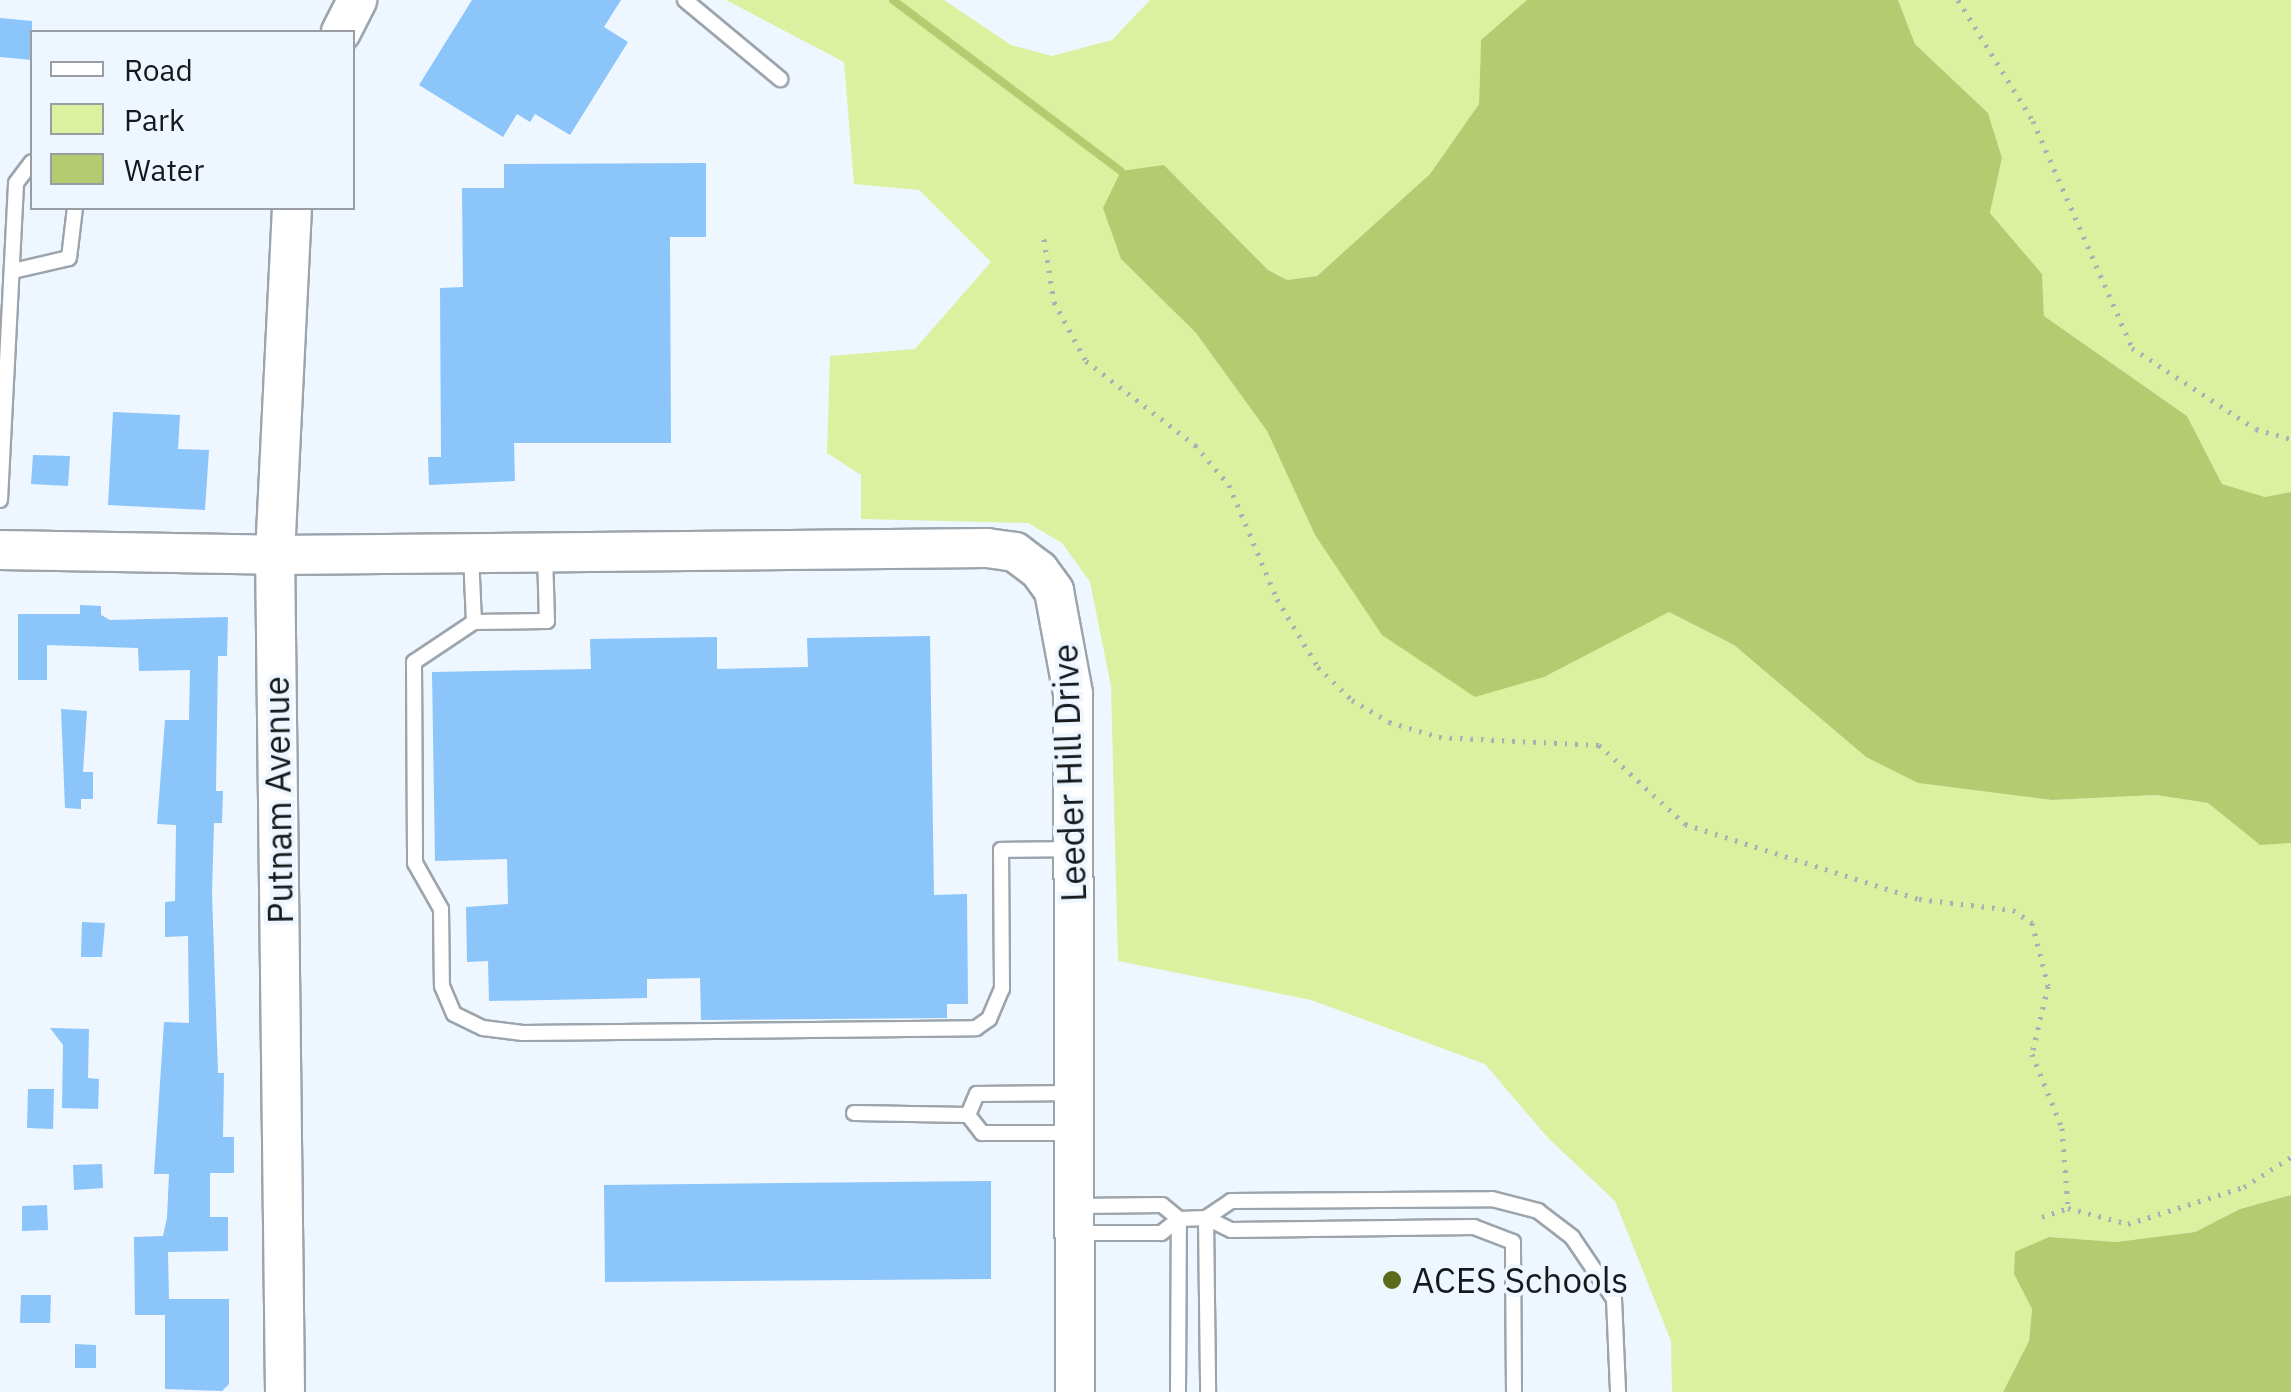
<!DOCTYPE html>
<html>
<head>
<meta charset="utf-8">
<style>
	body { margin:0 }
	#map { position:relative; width:2291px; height:1392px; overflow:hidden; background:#eef6ff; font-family:"IBM Plex Sans",sans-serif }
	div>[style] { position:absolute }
	.green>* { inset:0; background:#dbf1a0 }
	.water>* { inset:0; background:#b4cc6f }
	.stream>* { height:8px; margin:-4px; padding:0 4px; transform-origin:4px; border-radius:4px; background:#b4cc6f }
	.building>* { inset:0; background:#8bc5fa }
	.path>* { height:5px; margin-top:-2.5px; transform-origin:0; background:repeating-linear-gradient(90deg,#a8afb6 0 2.5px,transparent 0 10.5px) }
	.roads { filter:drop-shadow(2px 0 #9ca4ac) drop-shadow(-2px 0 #9ca4ac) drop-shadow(0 2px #9ca4ac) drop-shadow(0 -2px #9ca4ac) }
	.lane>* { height:14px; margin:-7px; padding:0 7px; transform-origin:7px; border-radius:7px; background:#fff }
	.secondary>* { height:38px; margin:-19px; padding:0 19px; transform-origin:19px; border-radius:19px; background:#fff }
	.dots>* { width:28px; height:28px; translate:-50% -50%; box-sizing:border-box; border:5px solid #eef6ff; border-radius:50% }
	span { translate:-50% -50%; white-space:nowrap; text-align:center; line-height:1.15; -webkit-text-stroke:8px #eef6ff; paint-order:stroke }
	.street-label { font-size:35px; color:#16191c }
	.poi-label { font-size:35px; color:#16191c }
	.left { translate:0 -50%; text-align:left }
	.legend { position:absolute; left:30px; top:30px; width:325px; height:180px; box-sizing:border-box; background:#eef6ff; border:2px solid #989ea4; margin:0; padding:12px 18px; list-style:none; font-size:30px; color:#16191c }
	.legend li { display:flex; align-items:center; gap:20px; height:50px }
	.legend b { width:50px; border:2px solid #989ea4 }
</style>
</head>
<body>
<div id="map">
	<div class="green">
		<div style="clip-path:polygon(726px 0,944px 0,1011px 45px,1052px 56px,1112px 40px,1150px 0,1527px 0,1481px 40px,1479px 104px,1430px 174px,1317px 276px,1287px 280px,1268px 270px,1164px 165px,1121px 259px,1196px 333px,1267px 431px,1315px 535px,1605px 640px,1669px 612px,1734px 645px,1866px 757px,1918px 783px,2052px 800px,2156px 795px,2208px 803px,2260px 845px,2291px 843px,2291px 1195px,2240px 1209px,2195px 1232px,2116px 1242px,2049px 1237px,2014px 1274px,2032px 1309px,2029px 1341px,2003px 1392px,1672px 1392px,1671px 1341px,1615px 1201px,1548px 1138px,1485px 1064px,1311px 1000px,1118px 961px,1111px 686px,1090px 582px,1062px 543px,1028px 523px,861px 519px,861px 475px,827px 453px,830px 356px,915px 349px,991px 262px,919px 190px,854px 184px,844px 62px)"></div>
		<div style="clip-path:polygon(1898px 0,2291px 0,2291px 492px,2265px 497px,2222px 484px,2187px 416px,2044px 316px,2042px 274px,1990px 213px,2002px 158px,1988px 113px,1915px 44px)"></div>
	</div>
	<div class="water">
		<div style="clip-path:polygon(1527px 0,1898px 0,1915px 44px,1988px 113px,2002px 158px,1990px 213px,2042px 274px,2044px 316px,2187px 416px,2222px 484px,2265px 497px,2291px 492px,2291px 843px,2260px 845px,2208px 803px,2156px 795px,2052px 800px,1918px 783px,1866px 757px,1734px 645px,1669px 612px,1544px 677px,1475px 697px,1382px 635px,1315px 535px,1267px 431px,1196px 333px,1121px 259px,1103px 208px,1121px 171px,1164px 165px,1268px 270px,1287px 280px,1317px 276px,1430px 174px,1479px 104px,1481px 40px)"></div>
		<div style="clip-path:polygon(2291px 1195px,2291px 1392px,2003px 1392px,2029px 1341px,2032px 1309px,2014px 1274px,2015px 1252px,2049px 1237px,2116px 1242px,2195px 1232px,2240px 1209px)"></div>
	</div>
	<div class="stream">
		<div style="left:893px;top:0;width:285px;rotate:36.9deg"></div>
	</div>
	<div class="building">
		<div style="clip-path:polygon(472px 0,621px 0,604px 27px,628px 42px,570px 135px,535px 114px,530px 122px,517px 114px,503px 137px,419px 85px)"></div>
		<div style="clip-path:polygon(0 18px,32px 21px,32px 60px,0 57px)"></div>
		<div style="clip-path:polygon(706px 163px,706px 237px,670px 237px,671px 443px,514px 443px,515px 481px,429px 485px,428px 457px,441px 457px,440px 288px,463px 287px,462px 188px,504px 188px,504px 164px)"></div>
		<div style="clip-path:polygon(113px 412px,180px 415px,178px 449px,209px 450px,205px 510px,108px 505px)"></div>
		<div style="clip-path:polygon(33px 455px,70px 456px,68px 486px,31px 484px)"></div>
		<div style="clip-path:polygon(80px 605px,101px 606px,101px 615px,110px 620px,228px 617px,227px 656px,218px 656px,216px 791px,223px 791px,222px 823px,214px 823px,212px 893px,218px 1073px,224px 1073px,223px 1137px,234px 1137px,234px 1173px,210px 1173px,210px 1217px,228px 1217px,228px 1251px,168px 1252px,169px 1299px,229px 1299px,229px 1384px,222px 1391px,165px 1389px,165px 1315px,135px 1315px,134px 1237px,163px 1236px,167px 1218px,169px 1174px,154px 1174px,164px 1022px,189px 1023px,188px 936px,165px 937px,165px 902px,175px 901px,176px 825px,157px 824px,165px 720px,189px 720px,190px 670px,139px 671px,138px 648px,47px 645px,47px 680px,18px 680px,18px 614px,80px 614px)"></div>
		<div style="clip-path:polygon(930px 636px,934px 895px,967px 894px,968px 1004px,947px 1004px,947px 1018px,701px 1020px,700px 978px,647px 979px,647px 998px,489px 1001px,488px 961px,467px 962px,466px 907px,508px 904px,507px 859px,435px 861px,432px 672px,591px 669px,590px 639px,717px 637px,717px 669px,808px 667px,807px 638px)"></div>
		<div style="clip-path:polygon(61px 709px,87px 711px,83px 772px,93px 772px,93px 799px,81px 799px,81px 809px,65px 808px)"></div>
		<div style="clip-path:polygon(82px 922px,105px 923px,102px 957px,81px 957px)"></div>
		<div style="clip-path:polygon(50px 1028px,89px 1029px,88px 1078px,99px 1079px,98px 1109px,62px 1108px,63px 1045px)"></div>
		<div style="clip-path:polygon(28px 1089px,54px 1089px,53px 1129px,27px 1128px)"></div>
		<div style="clip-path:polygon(102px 1164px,103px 1188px,74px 1190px,73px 1165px)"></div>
		<div style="clip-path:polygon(991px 1181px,991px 1279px,605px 1282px,604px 1185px)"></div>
		<div style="clip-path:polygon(47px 1205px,48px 1230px,22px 1231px,22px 1206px)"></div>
		<div style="clip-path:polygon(21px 1295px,51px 1295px,50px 1323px,20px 1323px)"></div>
		<div style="clip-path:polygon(75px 1344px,96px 1345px,96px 1368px,75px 1368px)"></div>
	</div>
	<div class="path">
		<div style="left:1958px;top:0;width:142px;rotate:58.2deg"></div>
		<div style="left:2033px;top:121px;width:248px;rotate:66.4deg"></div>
		<div style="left:2132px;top:348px;width:148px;rotate:33.2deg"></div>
		<div style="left:2256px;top:429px;width:36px;rotate:16deg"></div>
		<div style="left:1044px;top:239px;width:64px;rotate:81deg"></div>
		<div style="left:1054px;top:302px;width:67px;rotate:61.5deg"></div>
		<div style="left:1086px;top:361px;width:138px;rotate:37.6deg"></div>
		<div style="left:1195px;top:445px;width:52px;rotate:49.6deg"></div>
		<div style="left:1229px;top:485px;width:124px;rotate:67.2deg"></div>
		<div style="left:1277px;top:599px;width:79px;rotate:58.9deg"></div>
		<div style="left:1318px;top:667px;width:47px;rotate:44.1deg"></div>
		<div style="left:1352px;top:700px;width:43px;rotate:30.7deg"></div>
		<div style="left:1389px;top:722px;width:52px;rotate:16.7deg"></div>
		<div style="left:1439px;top:737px;width:160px;rotate:2.9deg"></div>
		<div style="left:1599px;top:745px;width:117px;rotate:42.6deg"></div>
		<div style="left:1685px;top:824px;width:246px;rotate:17.8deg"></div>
		<div style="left:1919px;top:899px;width:95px;rotate:6.7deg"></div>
		<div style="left:2013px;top:910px;width:23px;rotate:34deg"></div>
		<div style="left:2032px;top:923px;width:65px;rotate:75.7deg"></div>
		<div style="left:2048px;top:986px;width:70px;rotate:103.2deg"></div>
		<div style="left:2032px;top:1054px;width:80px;rotate:67.9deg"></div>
		<div style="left:2062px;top:1128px;width:80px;rotate:85.7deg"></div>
		<div style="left:2042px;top:1217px;width:28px;rotate:-19deg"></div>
		<div style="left:2068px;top:1208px;width:62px;rotate:14.9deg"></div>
		<div style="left:2128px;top:1224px;width:122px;rotate:-17.7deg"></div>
		<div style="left:2244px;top:1187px;width:56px;rotate:-32.6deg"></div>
	</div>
	<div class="roads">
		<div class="lane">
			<div style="left:685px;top:0;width:124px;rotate:39.7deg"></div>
			<div style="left:13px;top:271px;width:57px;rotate:-13.1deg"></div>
			<div style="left:69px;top:258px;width:50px;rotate:-83.2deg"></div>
			<div style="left:0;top:500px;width:317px;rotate:-87.1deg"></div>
			<div style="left:16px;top:183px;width:26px;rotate:-53deg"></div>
			<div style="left:471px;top:554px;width:68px;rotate:87.5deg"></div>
			<div style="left:545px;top:554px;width:67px;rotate:88.3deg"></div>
			<div style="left:547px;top:621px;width:73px;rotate:179.2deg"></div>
			<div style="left:474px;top:622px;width:72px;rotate:146.3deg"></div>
			<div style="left:414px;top:662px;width:201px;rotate:89.7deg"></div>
			<div style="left:415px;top:863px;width:53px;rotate:60.5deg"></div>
			<div style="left:441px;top:909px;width:77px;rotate:89.3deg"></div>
			<div style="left:442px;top:986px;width:30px;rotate:67deg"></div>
			<div style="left:454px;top:1014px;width:32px;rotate:26deg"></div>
			<div style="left:483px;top:1028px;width:40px;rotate:7.1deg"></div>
			<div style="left:523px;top:1033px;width:453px;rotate:-0.6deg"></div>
			<div style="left:976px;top:1028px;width:16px;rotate:-35deg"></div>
			<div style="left:989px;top:1019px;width:33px;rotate:-67deg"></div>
			<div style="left:1002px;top:989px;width:139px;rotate:-90.4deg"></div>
			<div style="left:1001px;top:850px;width:72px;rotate:-0.8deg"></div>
			<div style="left:854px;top:1113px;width:114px;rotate:1deg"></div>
			<div style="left:968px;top:1115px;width:23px;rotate:-67deg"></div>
			<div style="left:977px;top:1094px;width:97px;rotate:-0.6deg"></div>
			<div style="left:968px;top:1115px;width:23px;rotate:52deg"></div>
			<div style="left:982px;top:1133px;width:92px"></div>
			<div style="left:1077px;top:1206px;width:85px;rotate:-0.7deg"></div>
			<div style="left:1162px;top:1205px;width:22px;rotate:39deg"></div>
			<div style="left:1179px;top:1219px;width:23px;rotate:142deg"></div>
			<div style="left:1161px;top:1233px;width:83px;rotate:180deg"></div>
			<div style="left:1178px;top:1392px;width:173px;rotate:-89.7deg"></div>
			<div style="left:1179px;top:1219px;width:27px;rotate:-2deg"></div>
			<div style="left:1206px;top:1218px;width:174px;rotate:89.3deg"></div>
			<div style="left:1514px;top:1392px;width:150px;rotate:-90.4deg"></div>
			<div style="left:1513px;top:1242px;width:42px;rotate:-159deg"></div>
			<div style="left:1474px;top:1227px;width:243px;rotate:179.3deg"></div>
			<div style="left:1231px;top:1230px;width:28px;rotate:-154deg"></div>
			<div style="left:1206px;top:1218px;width:30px;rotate:-34deg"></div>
			<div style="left:1231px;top:1201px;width:261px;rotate:-0.4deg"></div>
			<div style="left:1492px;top:1199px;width:48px;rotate:14.6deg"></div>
			<div style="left:1538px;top:1211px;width:43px;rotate:37.4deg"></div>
			<div style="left:1572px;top:1237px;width:75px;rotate:55.9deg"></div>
			<div style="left:1614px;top:1299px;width:93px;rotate:87.5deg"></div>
		</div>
		<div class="secondary">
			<div style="left:341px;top:32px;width:36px;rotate:-63deg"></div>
			<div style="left:0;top:550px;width:275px;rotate:1deg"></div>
			<div style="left:275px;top:555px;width:712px;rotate:-0.56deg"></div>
			<div style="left:987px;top:548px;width:28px;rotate:8deg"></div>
			<div style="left:1015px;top:552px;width:30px;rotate:37deg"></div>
			<div style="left:1039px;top:570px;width:26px;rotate:54deg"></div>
			<div style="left:1054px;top:591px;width:105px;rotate:79.5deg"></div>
			<div style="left:1073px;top:694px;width:698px;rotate:89.84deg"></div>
			<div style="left:285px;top:1392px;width:837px;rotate:-90.68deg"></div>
			<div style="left:275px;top:555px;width:347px;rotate:-87.2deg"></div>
		</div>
	</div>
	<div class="dots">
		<div style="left:1392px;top:1280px;background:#5a6c19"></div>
	</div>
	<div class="street-label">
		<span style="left:1069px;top:773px;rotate:-92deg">Leeder Hill Drive</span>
		<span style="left:278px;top:800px;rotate:-91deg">Putnam Avenue</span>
	</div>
	<div class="poi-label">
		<span class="left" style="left:1412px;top:1280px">ACES Schools</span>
	</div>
	<ul class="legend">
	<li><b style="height:12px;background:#fff"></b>Road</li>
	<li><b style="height:28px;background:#dbf1a0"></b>Park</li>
	<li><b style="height:28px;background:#b4cc6f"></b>Water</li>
	</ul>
</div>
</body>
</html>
